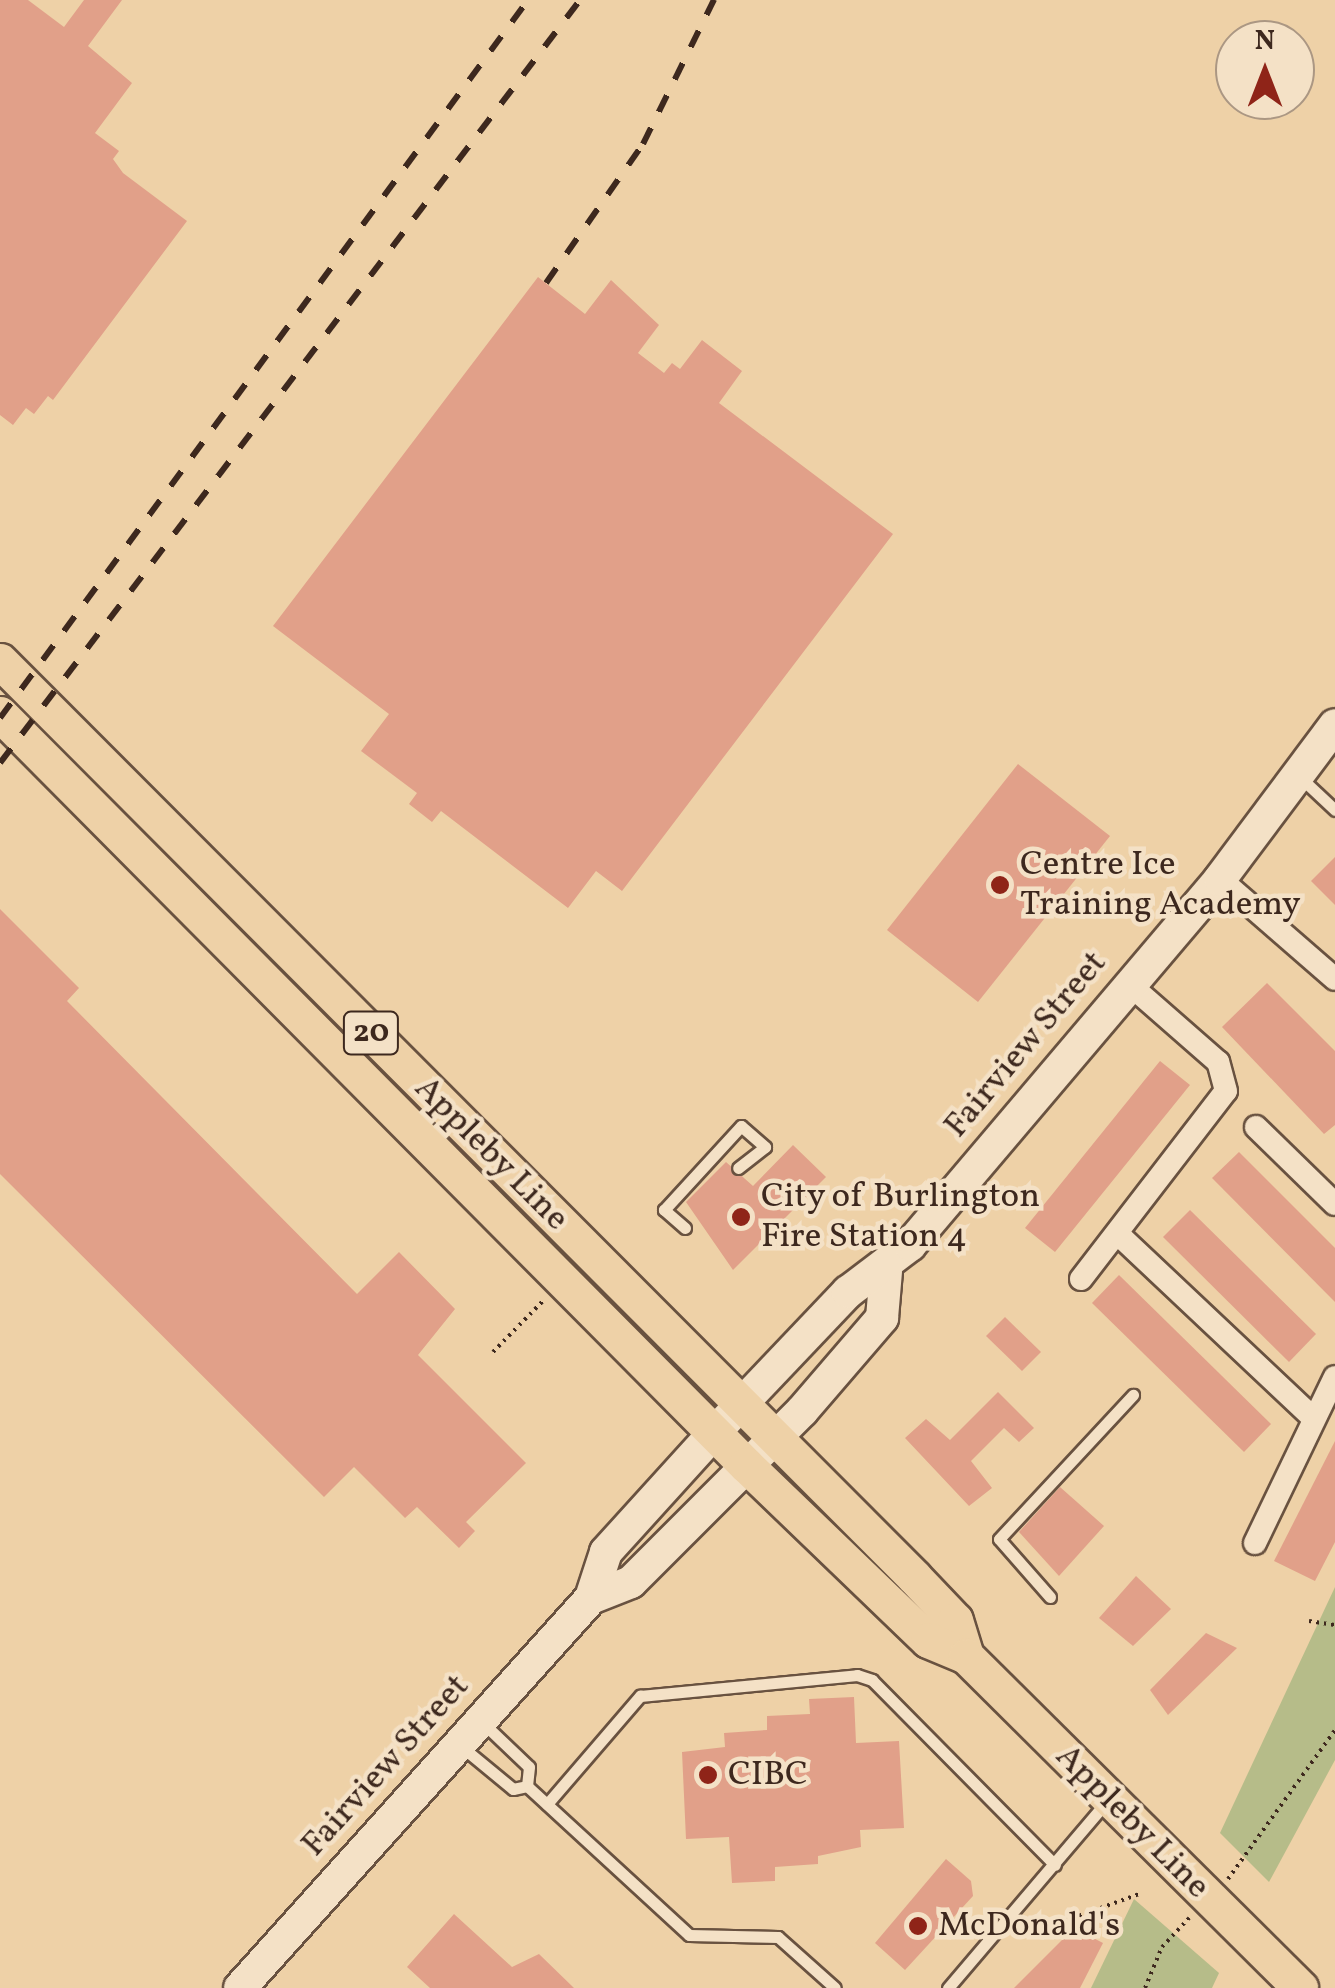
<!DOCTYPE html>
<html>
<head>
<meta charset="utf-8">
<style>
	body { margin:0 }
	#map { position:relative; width:1335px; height:1988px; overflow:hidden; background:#eed1a7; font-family:Vollkorn,serif }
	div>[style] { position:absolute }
	.green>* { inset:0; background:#b6bc89 }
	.building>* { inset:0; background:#e1a089 }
	.path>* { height:4px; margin-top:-2px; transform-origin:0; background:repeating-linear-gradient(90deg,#3d281e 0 2.5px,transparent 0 7.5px) }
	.roads { filter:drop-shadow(2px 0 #695240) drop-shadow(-2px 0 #695240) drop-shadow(0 2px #695240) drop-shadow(0 -2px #695240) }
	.lane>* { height:11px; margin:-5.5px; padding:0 5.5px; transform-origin:5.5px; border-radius:5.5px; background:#f4e1c6 }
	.street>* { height:22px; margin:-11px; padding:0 11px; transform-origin:11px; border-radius:11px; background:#f4e1c6 }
	.secondary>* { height:32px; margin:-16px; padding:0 16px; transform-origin:16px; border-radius:16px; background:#f4e1c6 }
	.primary>* { height:35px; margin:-17.5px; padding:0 17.5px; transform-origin:17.5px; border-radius:17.5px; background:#eed1a7 }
	.rail>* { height:6px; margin-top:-3px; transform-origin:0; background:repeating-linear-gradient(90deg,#3d281e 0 18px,transparent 0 36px) }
	.dots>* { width:28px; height:28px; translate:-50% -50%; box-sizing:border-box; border:5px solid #f4e1c6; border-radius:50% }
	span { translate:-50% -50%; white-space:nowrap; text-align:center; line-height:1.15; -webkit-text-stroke:9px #f4e1c6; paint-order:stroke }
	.shield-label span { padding:2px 8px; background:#f4e1c6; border:2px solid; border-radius:8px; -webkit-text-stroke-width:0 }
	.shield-label { font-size:32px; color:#3d281e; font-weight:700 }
	.poi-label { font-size:35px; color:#3d281e }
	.left { translate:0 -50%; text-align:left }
	.street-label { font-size:35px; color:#3d281e }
	.north { position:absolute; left:1215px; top:20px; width:100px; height:100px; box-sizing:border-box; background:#f4e1c6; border:2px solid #ab9783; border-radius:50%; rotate:0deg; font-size:28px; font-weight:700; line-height:40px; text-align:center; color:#3d281e }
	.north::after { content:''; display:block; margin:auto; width:35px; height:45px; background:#8f2418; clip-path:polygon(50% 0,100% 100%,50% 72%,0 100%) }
</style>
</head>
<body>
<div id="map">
	<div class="green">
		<div style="clip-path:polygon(1335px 1587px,1335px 1760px,1269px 1882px,1220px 1833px)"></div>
		<div style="clip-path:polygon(1134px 1899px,1219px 1973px,1212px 1988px,1091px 1988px)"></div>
	</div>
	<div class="building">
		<div style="clip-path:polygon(0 0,28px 0,64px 27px,84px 0,122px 0,88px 46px,132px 83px,95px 133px,119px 151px,113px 159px,123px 173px,187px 221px,53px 400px,48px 396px,34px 414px,26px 408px,13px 425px,0 415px)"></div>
		<div style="clip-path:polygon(538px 277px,585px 314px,611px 280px,659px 325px,638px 353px,664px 373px,672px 363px,680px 369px,702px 340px,742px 371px,719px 403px,893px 534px,622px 891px,596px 871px,568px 908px,441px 811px,432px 822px,409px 804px,417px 793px,361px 751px,389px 714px,273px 626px)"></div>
		<div style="clip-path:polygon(1018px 764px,1110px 836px,978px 1002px,887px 930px)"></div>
		<div style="clip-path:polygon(1335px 857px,1335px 905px,1311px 881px)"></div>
		<div style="clip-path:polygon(0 909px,79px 988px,67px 1001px,357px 1294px,399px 1252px,455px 1309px,418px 1355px,526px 1463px,466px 1522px,475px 1531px,459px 1548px,417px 1507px,405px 1518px,354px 1467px,324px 1497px,0 1174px)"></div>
		<div style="clip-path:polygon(1267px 983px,1335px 1051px,1335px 1125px,1324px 1134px,1222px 1027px)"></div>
		<div style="clip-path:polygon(1160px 1061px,1190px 1085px,1055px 1252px,1025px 1228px)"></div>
		<div style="clip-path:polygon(793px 1145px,826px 1177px,733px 1270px,686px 1202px,726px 1162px,753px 1186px)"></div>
		<div style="clip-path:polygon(1239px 1152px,1335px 1248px,1335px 1302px,1212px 1178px)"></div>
		<div style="clip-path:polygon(1190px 1210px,1316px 1334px,1289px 1362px,1163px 1237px)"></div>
		<div style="clip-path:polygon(1119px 1275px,1271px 1424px,1244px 1452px,1092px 1303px)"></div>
		<div style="clip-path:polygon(1005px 1317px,1041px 1352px,1022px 1371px,986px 1336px)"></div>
		<div style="clip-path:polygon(998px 1392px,1034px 1428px,1019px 1442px,1004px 1428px,971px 1461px,992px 1488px,969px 1506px,905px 1438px,926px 1419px,950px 1440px)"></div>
		<div style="clip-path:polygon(1335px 1441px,1335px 1542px,1315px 1581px,1274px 1561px)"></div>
		<div style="clip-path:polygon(1060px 1487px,1104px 1526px,1059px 1576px,1019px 1532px)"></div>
		<div style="clip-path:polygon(1136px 1576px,1171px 1609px,1133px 1646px,1099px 1618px)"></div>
		<div style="clip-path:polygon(1206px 1633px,1237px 1648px,1168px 1715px,1150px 1690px)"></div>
		<div style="clip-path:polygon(854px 1697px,856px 1743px,899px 1741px,904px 1828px,860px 1830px,861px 1847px,818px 1856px,818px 1864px,775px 1867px,775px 1881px,732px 1883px,729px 1837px,686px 1839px,682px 1752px,725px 1747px,724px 1733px,767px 1730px,767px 1716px,810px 1714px,809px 1699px)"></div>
		<div style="clip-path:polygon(946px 1859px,971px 1881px,973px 1896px,905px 1970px,875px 1943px)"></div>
		<div style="clip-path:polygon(454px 1914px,512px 1967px,539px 1954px,574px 1988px,430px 1988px,407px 1967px)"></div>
		<div style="clip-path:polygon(1074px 1928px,1103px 1943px,1080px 1988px,1014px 1988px)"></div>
	</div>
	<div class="path">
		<div style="left:493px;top:1352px;width:71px;rotate:-45.6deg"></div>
		<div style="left:1309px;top:1621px;width:26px;rotate:9deg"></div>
		<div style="left:1228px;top:1879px;width:183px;rotate:-54.3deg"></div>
		<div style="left:1051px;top:1926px;width:97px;rotate:-19.9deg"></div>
		<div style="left:1145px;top:1988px;width:44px;rotate:-67.5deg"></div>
		<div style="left:1162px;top:1947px;width:40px;rotate:-47deg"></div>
	</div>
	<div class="roads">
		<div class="lane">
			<div style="left:1302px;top:779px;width:45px;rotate:43.2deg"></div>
			<div style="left:685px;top:1228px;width:28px;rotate:-139deg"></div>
			<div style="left:664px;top:1210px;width:114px;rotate:-47.5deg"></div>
			<div style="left:741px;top:1126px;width:32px;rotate:41deg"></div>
			<div style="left:765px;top:1147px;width:34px;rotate:142deg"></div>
			<div style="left:1050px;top:1597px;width:77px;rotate:-131.3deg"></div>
			<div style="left:999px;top:1539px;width:197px;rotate:-47.1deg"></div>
			<div style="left:484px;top:1724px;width:62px;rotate:43.7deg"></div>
			<div style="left:529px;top:1767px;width:19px;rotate:96deg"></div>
			<div style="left:462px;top:1747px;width:66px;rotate:39.5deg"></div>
			<div style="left:513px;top:1789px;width:14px;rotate:-12deg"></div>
			<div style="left:527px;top:1786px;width:220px;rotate:42.6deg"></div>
			<div style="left:689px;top:1935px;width:89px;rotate:1.3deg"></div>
			<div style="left:778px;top:1937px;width:76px;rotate:41.8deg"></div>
			<div style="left:547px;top:1804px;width:143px;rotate:-49.3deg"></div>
			<div style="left:640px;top:1696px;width:218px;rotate:-5.5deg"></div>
			<div style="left:857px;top:1675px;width:16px;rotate:18deg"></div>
			<div style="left:872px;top:1680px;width:260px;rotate:45.3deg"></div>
			<div style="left:948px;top:1988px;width:245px;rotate:-49.6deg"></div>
		</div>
		<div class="street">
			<div style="left:1220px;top:879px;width:152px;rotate:41deg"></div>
			<div style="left:1256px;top:1127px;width:110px;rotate:44.3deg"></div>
			<div style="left:1120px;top:1236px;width:265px;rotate:43.3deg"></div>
			<div style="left:1081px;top:1279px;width:237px;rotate:-52.4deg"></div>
			<div style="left:1226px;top:1091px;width:30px;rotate:-105deg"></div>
			<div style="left:1218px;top:1062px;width:118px;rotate:-138.8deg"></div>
			<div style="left:1255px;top:1543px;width:184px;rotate:-64.3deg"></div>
		</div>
		<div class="secondary">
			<div style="left:591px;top:1598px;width:43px;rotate:-21.8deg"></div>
			<div style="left:631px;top:1582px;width:242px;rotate:-45deg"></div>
			<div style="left:802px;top:1411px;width:123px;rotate:-49.3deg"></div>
			<div style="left:882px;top:1318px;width:47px;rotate:-85.1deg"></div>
			<div style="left:240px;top:1988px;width:525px;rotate:-48.01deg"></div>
			<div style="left:591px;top:1598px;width:48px;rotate:-71.9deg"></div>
			<div style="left:606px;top:1552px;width:161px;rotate:-47.8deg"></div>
			<div style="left:714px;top:1433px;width:195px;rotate:-46.5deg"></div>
			<div style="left:848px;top:1292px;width:78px;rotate:-37.2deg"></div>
			<div style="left:910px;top:1245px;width:480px;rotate:-49.7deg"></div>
			<div style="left:1220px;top:879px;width:192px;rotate:-53.2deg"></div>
		</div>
		<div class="primary">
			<div style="left:0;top:661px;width:1294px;rotate:45.06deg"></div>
			<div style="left:914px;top:1577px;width:59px;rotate:46.4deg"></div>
			<div style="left:955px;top:1620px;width:38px;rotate:73deg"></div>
			<div style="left:0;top:714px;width:1059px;rotate:45.19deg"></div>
			<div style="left:746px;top:1465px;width:252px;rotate:43.9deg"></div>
			<div style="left:928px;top:1640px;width:41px;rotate:22.8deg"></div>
			<div style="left:966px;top:1656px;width:471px;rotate:44.8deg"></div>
		</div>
	</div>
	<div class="rail">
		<div style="left:546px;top:283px;width:169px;rotate:-55.1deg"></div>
		<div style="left:643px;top:144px;width:161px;rotate:-63.8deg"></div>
		<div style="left:0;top:718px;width:891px;rotate:-53.67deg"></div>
		<div style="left:0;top:763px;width:958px;rotate:-52.76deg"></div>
	</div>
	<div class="dots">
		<div style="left:1000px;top:885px;background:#8f2418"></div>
		<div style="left:741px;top:1217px;background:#8f2418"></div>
		<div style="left:708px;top:1775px;background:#8f2418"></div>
		<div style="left:918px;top:1926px;background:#8f2418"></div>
	</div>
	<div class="shield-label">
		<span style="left:371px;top:1033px">20</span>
	</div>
	<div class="poi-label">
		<span class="left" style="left:1020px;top:885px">Centre Ice<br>Training Academy</span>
		<span class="left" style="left:761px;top:1217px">City of Burlington<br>Fire Station 4</span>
		<span class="left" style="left:728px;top:1775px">CIBC</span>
		<span class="left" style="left:938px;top:1926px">McDonald's</span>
	</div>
	<div class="street-label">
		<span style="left:1026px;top:1045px;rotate:-50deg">Fairview Street</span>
		<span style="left:491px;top:1154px;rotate:45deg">Appleby Line</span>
		<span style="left:386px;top:1766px;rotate:-48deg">Fairview Street</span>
		<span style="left:1132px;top:1822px;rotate:45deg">Appleby Line</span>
	</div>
	<div class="north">N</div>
</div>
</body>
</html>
